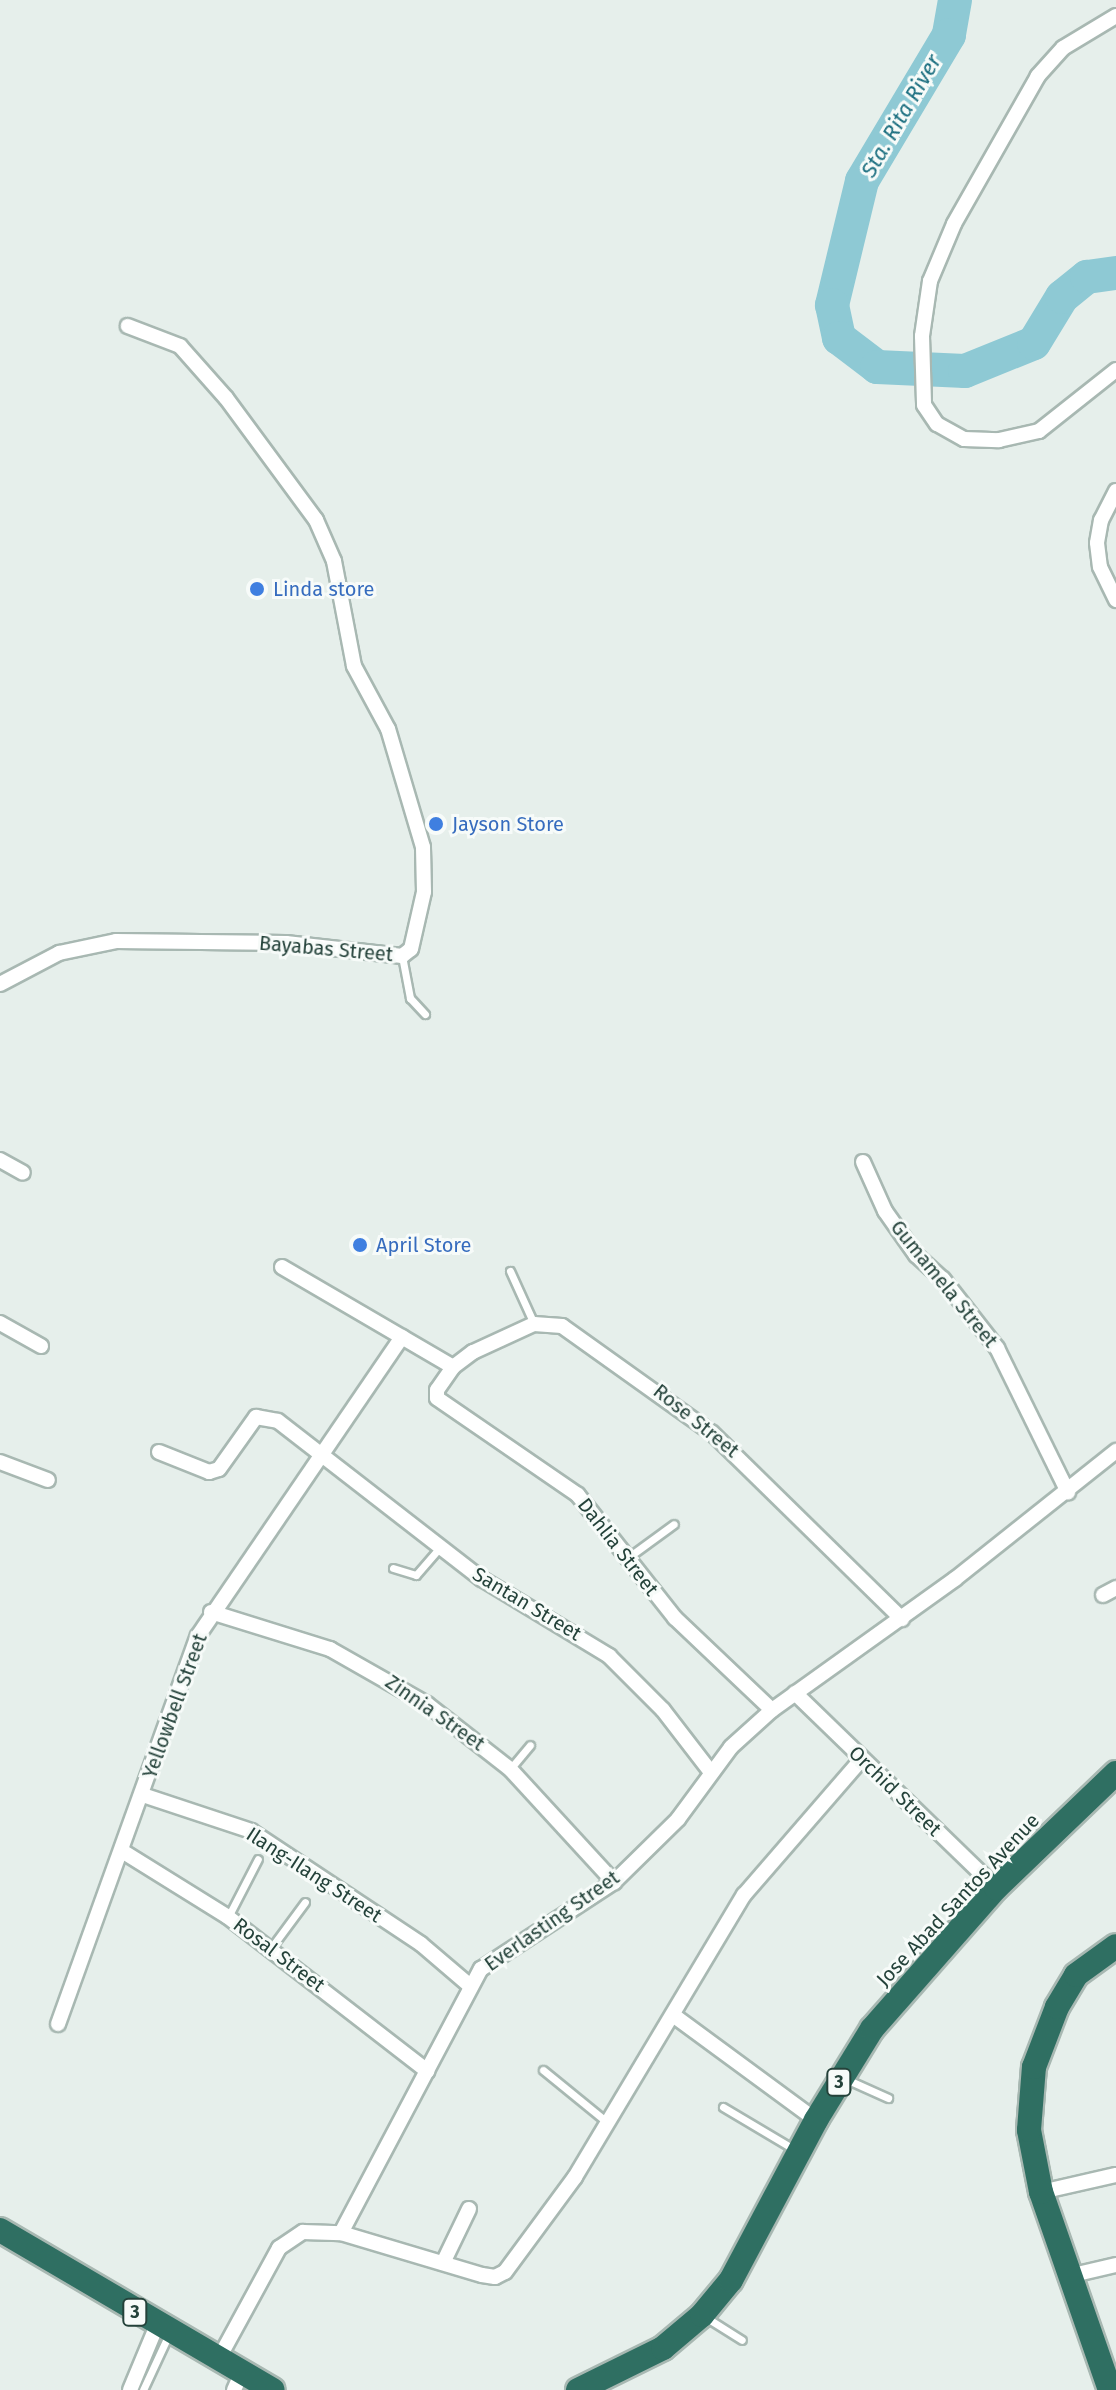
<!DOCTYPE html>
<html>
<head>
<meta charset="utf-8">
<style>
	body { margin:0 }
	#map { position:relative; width:1116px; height:2390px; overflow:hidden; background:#e6efeb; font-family:"Fira Sans",sans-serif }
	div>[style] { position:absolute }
	.river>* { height:34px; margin:-17px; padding:0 17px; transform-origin:17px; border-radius:17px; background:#8ec9d4 }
	.roads { filter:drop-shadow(2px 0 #a8b8b2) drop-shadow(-2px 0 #a8b8b2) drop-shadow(0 2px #a8b8b2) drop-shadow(0 -2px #a8b8b2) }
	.lane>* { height:7px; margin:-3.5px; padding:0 3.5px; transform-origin:3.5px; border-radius:3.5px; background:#fff }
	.street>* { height:14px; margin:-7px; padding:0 7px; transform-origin:7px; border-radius:7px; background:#fff }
	.highway>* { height:24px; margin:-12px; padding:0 12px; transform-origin:12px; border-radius:12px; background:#2f6f62 }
	.dots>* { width:22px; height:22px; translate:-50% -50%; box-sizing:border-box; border:4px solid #f7fbf9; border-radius:50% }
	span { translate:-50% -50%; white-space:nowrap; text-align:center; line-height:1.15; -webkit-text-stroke:6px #f7fbf9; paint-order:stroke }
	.shield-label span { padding:2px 6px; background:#f7fbf9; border:2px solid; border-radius:6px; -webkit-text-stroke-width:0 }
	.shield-label { font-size:18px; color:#24423a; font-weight:700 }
	.shop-label { font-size:20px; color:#366cbe }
	.left { translate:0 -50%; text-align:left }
	.street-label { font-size:20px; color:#24423a }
	.water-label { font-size:22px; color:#1c6f80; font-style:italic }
</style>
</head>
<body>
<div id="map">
	<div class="river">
		<div style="left:955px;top:0;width:36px;rotate:100deg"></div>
		<div style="left:949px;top:35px;width:170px;rotate:120.8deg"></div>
		<div style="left:862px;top:181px;width:128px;rotate:103.6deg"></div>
		<div style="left:832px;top:305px;width:34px;rotate:78deg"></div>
		<div style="left:839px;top:338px;width:48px;rotate:37.3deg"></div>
		<div style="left:877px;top:367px;width:88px;rotate:2.6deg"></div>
		<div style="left:965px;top:371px;width:74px;rotate:-22.1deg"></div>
		<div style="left:1034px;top:343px;width:54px;rotate:-58.7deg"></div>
		<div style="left:1062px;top:297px;width:32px;rotate:-39deg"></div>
		<div style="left:1087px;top:277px;width:29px;rotate:-8deg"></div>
	</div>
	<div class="roads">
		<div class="lane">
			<div style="left:402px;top:956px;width:43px;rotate:79.2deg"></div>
			<div style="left:410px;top:998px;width:22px;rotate:47deg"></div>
			<div style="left:510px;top:1271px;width:58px;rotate:65.6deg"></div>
			<div style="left:630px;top:1556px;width:54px;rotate:-36deg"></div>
			<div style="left:393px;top:1568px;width:24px;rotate:17deg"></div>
			<div style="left:416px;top:1575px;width:37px;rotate:-49deg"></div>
			<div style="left:510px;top:1769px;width:31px;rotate:-50deg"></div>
			<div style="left:228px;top:1917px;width:65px;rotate:-62.7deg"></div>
			<div style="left:271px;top:1948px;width:57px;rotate:-53.5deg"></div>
			<div style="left:543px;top:2070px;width:84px;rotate:39.2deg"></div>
			<div style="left:848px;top:2080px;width:44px;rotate:24.2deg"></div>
			<div style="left:723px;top:2107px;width:86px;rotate:30.7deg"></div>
			<div style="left:707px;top:2318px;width:41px;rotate:32.2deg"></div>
			<div style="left:143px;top:2390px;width:62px;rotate:-65.1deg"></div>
		</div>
		<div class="street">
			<div style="left:1116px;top:16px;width:62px;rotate:148.9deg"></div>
			<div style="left:1063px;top:48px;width:38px;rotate:132deg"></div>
			<div style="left:1038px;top:76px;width:170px;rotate:119.6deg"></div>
			<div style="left:954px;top:224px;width:62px;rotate:112.8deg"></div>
			<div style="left:930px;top:281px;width:56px;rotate:98.3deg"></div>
			<div style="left:922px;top:336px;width:69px;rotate:88.3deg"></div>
			<div style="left:924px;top:405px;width:23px;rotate:56deg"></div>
			<div style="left:937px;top:424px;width:31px;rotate:29deg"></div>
			<div style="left:964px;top:439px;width:35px;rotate:2deg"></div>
			<div style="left:999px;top:440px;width:41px;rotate:-12.7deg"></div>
			<div style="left:1039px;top:431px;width:98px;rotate:-38.4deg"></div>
			<div style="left:1116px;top:491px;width:33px;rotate:117deg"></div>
			<div style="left:1101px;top:520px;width:23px;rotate:100deg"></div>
			<div style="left:1097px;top:543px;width:24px;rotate:83deg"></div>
			<div style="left:1100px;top:567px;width:37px;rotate:64deg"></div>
			<div style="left:0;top:984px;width:67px;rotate:-27.7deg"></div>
			<div style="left:59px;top:953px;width:58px;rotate:-11.9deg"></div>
			<div style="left:116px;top:941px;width:170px;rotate:0.7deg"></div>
			<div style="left:286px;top:943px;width:117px;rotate:6.4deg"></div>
			<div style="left:402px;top:956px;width:11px;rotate:-38deg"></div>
			<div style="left:411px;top:949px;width:58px;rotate:-77.2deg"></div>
			<div style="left:424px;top:892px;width:45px;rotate:-91.3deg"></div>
			<div style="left:423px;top:847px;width:123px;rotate:-106.5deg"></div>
			<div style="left:388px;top:729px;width:72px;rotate:-118.4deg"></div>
			<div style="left:354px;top:666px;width:107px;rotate:-100.8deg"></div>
			<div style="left:334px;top:561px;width:45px;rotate:-113.7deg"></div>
			<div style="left:316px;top:520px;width:152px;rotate:-126.4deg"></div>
			<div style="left:226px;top:398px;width:69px;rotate:-131.5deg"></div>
			<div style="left:180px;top:346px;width:56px;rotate:-159deg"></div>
			<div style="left:0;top:1160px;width:26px;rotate:29deg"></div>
			<div style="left:863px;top:1162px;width:54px;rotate:65.8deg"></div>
			<div style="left:885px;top:1211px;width:54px;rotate:54.8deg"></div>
			<div style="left:916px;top:1255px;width:36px;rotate:42deg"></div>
			<div style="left:943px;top:1279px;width:88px;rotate:52deg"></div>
			<div style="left:997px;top:1348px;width:161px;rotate:63.8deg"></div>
			<div style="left:282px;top:1267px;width:198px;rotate:30.3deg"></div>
			<div style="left:0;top:1323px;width:47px;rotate:29.3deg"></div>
			<div style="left:159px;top:1452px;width:54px;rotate:21.8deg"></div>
			<div style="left:209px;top:1472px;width:10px;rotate:-17deg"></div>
			<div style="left:219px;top:1469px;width:64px;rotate:-54.6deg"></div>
			<div style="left:256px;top:1417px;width:22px;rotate:10deg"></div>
			<div style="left:278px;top:1421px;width:258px;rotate:37.8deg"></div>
			<div style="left:482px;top:1579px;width:149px;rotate:31.2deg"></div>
			<div style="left:609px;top:1656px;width:76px;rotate:45deg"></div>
			<div style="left:663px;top:1710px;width:77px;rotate:52.4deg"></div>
			<div style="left:0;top:1462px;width:51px;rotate:20.6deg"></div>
			<div style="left:1103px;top:1595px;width:15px;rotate:-28deg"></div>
			<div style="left:211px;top:1612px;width:125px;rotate:17.3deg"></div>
			<div style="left:330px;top:1649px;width:112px;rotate:29.6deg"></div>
			<div style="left:427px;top:1704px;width:105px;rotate:38.1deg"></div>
			<div style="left:510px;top:1769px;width:154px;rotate:47.4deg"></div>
			<div style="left:795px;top:1693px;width:280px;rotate:44.1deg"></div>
			<div style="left:772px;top:1710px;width:134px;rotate:-136.5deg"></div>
			<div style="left:675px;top:1618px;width:157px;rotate:-128.3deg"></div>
			<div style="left:578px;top:1495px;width:171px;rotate:-145.5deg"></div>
			<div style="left:437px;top:1398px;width:8px;rotate:-90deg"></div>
			<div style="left:437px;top:1390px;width:28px;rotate:-55deg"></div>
			<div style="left:453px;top:1367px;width:25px;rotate:-37deg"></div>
			<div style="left:473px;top:1352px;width:67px;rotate:-24.7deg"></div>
			<div style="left:534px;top:1324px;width:28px;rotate:4deg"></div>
			<div style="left:562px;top:1326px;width:184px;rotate:35.5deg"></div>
			<div style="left:712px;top:1433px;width:266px;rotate:44.4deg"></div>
			<div style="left:143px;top:1795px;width:114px;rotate:18.4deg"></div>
			<div style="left:251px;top:1831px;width:204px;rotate:33.6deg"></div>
			<div style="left:421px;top:1944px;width:63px;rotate:40.5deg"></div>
			<div style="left:122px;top:1851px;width:125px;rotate:31.9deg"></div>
			<div style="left:228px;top:1917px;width:252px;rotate:37.7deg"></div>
			<div style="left:673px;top:2015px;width:177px;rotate:36.3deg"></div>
			<div style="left:58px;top:2024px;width:412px;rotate:-70.2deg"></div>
			<div style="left:198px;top:1636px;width:362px;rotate:-55.7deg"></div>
			<div style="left:1041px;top:2192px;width:77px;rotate:-12.8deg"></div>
			<div style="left:341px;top:2233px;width:299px;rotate:-62.1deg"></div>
			<div style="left:481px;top:1969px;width:159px;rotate:-33.2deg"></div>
			<div style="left:614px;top:1882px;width:90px;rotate:-44.5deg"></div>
			<div style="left:678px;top:1819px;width:89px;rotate:-53.6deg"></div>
			<div style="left:731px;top:1747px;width:55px;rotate:-42.1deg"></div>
			<div style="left:772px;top:1710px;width:225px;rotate:-35.6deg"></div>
			<div style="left:955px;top:1579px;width:206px;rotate:-38.5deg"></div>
			<div style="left:443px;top:2263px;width:60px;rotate:-64.3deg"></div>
			<div style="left:1073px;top:2275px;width:44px;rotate:-13.1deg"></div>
			<div style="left:218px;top:2360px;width:128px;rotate:-61.4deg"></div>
			<div style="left:279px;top:2248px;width:29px;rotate:-34deg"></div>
			<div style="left:303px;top:2232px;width:38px;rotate:2deg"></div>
			<div style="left:341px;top:2233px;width:147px;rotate:16.6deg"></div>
			<div style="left:482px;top:2275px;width:13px;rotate:9deg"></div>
			<div style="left:495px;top:2277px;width:11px;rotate:-27deg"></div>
			<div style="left:505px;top:2272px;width:118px;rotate:-53.6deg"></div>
			<div style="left:575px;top:2177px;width:329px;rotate:-59.1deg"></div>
			<div style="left:744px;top:1895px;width:180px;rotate:-49.1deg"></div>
			<div style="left:130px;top:2390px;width:70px;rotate:-67.4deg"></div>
			<div style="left:234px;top:2390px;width:20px;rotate:-66deg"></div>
		</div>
		<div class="highway">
			<div style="left:0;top:2230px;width:316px;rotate:30.4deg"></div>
			<div style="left:578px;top:2390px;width:95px;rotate:-26.3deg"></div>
			<div style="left:663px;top:2348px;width:51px;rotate:-40.2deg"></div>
			<div style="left:702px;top:2315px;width:45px;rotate:-50.4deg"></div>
			<div style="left:731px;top:2280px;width:181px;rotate:-62deg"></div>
			<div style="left:816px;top:2120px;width:107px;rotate:-58.4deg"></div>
			<div style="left:872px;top:2029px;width:188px;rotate:-48.7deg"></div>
			<div style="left:996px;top:1888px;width:166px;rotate:-43.8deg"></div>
			<div style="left:1110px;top:2390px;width:210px;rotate:-109.2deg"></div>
			<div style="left:1041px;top:2192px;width:63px;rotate:-101deg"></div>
			<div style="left:1029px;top:2130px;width:63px;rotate:-85.5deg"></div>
			<div style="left:1034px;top:2067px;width:64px;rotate:-69deg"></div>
			<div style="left:1057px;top:2007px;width:37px;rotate:-59deg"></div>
			<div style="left:1076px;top:1975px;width:49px;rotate:-35.9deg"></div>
		</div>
	</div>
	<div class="dots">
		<div style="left:257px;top:589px;background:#3f7fe0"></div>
		<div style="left:436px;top:824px;background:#3f7fe0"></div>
		<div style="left:360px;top:1245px;background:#3f7fe0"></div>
	</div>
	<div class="shield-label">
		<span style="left:839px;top:2082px">3</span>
		<span style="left:135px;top:2312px">3</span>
	</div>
	<div class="shop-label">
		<span class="left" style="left:273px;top:589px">Linda store</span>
		<span class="left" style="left:452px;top:824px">Jayson Store</span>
		<span class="left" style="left:376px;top:1245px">April Store</span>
	</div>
	<div class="street-label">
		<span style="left:326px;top:949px;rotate:5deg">Bayabas Street</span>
		<span style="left:944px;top:1284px;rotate:51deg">Gumamela Street</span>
		<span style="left:696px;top:1421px;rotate:39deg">Rose Street</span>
		<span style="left:618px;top:1547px;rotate:52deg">Dahlia Street</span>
		<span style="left:527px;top:1604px;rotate:31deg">Santan Street</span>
		<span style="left:175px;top:1706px;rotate:-70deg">Yellowbell Street</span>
		<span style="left:435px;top:1713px;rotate:35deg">Zinnia Street</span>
		<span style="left:895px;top:1791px;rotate:44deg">Orchid Street</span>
		<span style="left:314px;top:1875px;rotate:33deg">Ilang-Ilang Street</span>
		<span style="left:958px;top:1900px;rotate:-47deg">Jose Abad Santos Avenue</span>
		<span style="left:552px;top:1921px;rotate:-35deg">Everlasting Street</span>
		<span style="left:279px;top:1955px;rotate:37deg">Rosal Street</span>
	</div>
	<div class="water-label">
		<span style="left:901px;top:116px;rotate:-60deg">Sta. Rita River</span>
	</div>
</div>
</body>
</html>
